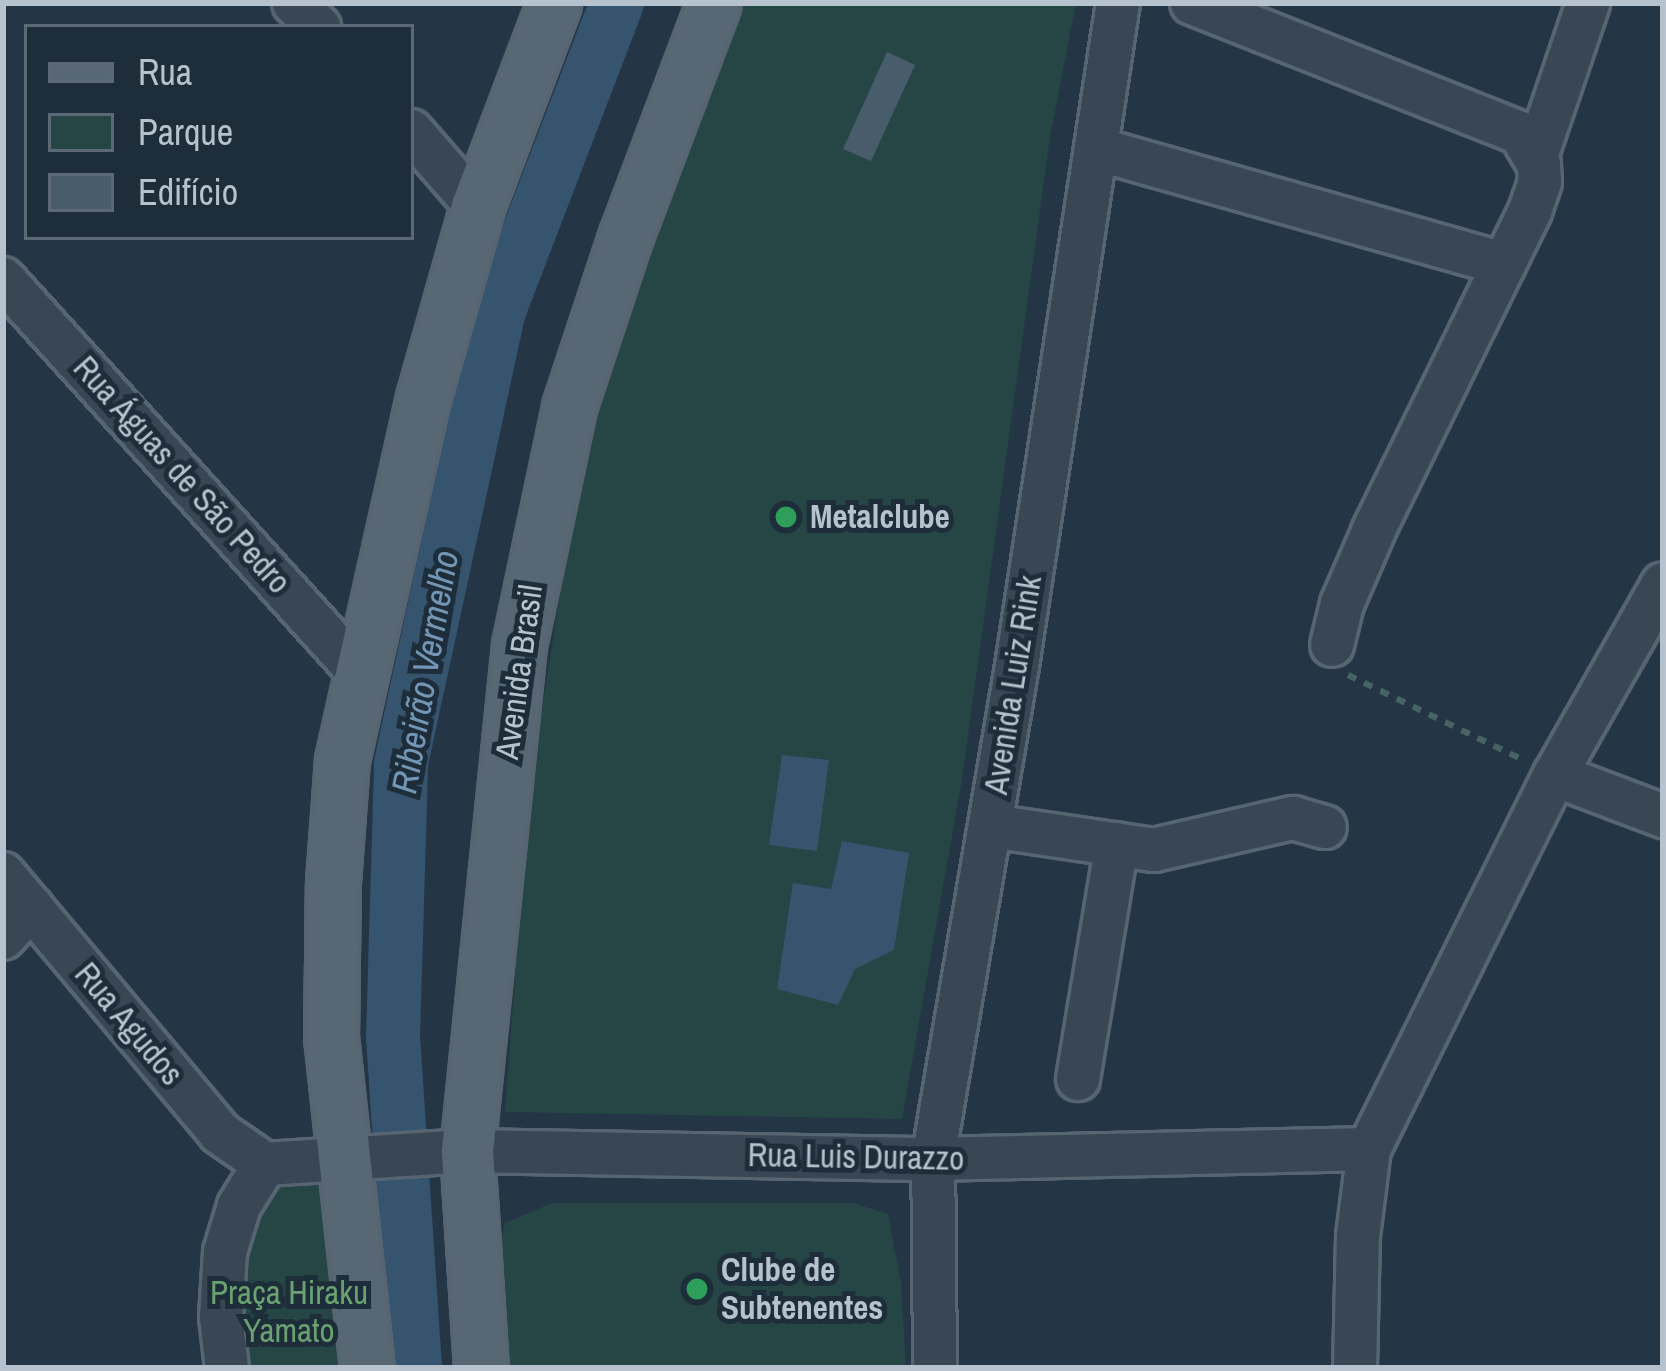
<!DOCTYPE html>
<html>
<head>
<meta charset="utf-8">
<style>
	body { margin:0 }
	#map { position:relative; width:1666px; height:1371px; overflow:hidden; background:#243645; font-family:"Archivo Narrow",sans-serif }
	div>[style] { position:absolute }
	.green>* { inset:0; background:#264646 }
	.water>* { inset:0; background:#36546e }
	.river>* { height:54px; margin:-27px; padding:0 27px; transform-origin:27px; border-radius:27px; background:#36546e }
	.building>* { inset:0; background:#485c6c }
	.path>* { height:6px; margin-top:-3px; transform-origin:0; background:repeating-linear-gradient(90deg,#476363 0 9px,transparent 0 18px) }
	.roads { filter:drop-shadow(3px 0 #576572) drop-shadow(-3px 0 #576572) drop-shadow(0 3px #576572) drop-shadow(0 -3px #576572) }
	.minor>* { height:42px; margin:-21px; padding:0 21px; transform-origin:21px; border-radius:21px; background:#394754 }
	.major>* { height:51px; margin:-25.5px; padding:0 25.5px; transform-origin:25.5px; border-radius:25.5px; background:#576774 }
	.dots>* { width:33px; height:33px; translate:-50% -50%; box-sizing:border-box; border:6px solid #1d2d3a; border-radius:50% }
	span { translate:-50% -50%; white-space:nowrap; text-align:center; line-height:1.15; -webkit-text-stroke:10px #1d2d3a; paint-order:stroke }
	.street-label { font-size:33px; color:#b6c2ce }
	.poi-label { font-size:33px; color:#b6c2ce; font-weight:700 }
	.left { translate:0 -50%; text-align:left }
	.park-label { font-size:33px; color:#6ba171 }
	.water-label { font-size:36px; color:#7396b4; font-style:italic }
	.frame { position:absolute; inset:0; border:6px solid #b6c2ce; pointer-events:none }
	.legend { position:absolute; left:24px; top:24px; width:390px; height:216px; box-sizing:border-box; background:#1d2d3a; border:3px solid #5a6975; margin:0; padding:15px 21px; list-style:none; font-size:36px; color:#b6c2ce }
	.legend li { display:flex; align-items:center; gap:24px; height:60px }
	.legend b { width:60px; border:3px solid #5a6975 }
</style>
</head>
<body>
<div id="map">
	<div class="green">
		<div style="clip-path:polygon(734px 3px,1076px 3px,1050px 137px,962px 779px,902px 1119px,505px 1112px,528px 800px,588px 415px)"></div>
		<div style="clip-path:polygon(317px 1174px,334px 1197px,347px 1368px,240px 1368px,241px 1237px,260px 1186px)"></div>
		<div style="clip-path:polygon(552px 1203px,853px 1203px,888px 1214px,901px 1283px,906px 1368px,498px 1368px,492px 1295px,505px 1223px)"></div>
	</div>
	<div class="water">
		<div style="clip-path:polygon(782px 755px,829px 760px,817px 851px,769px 845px)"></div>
		<div style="clip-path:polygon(842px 841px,909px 853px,894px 950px,855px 969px,838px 1005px,777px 989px,793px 883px,831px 889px)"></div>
	</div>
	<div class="river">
		<div style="left:415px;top:1368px;width:332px;rotate:-93.8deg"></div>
		<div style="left:393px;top:1037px;width:274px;rotate:-88.3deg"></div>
		<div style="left:401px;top:763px;width:460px;rotate:-77.8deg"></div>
		<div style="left:498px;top:313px;width:332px;rotate:-69deg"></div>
	</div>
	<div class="building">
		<div style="clip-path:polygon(887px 52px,915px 65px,871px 161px,843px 149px)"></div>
	</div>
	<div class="path">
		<div style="left:1348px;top:675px;width:197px;rotate:25.9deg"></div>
	</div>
	<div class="roads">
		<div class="minor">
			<div style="left:294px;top:3px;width:35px;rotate:44deg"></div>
			<div style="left:1192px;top:3px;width:353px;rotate:21.6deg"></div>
			<div style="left:1520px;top:133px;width:37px;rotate:59deg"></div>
			<div style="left:1539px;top:165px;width:17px;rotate:87deg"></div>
			<div style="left:1540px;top:182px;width:31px;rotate:109deg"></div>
			<div style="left:1530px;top:211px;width:355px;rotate:116.1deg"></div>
			<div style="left:1374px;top:530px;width:81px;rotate:113.4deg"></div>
			<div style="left:1342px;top:604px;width:42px;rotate:103.7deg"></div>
			<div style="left:411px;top:131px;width:101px;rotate:49deg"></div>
			<div style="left:1097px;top:149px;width:423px;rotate:15.8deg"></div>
			<div style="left:1536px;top:157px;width:163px;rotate:-71.3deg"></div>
			<div style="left:3px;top:279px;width:532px;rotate:47.82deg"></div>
			<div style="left:1555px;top:775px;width:116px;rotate:20.8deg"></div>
			<div style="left:991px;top:826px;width:165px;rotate:8.4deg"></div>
			<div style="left:1154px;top:850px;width:143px;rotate:-13deg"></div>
			<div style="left:1293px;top:818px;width:33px;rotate:16deg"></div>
			<div style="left:3px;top:874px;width:338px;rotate:50deg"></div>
			<div style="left:220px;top:1133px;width:55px;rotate:34.6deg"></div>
			<div style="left:3px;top:938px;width:42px;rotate:-46.9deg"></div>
			<div style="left:1078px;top:1079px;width:238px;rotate:-80.6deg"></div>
			<div style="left:265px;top:1164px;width:202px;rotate:-3.7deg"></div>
			<div style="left:467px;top:1151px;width:466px;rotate:1deg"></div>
			<div style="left:933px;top:1159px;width:436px;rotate:-1.3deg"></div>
			<div style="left:227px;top:1368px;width:51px;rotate:-96.7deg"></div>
			<div style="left:221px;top:1317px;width:65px;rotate:-86.5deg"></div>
			<div style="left:225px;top:1252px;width:48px;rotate:-73.1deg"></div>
			<div style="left:239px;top:1206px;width:49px;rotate:-58.2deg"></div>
			<div style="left:935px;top:1368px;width:209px;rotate:-90.5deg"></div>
			<div style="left:933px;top:1159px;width:500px;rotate:-80.33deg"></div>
			<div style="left:1017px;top:666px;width:671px;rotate:-81.34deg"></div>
			<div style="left:1355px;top:1368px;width:132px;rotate:-88.7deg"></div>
			<div style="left:1358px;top:1236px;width:88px;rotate:-82.8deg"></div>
			<div style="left:1369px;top:1149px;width:418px;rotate:-63.6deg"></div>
			<div style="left:1555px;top:775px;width:219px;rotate:-60.5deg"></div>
		</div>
		<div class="major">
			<div style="left:367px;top:1368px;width:331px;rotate:-96.2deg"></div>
			<div style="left:331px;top:1039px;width:157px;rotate:-89.3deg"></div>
			<div style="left:333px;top:882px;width:122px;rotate:-85.8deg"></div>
			<div style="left:342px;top:760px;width:371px;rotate:-77.4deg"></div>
			<div style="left:423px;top:398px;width:198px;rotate:-74.2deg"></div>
			<div style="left:477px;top:207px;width:218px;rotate:-69.3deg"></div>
			<div style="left:481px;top:1368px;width:217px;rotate:-93.7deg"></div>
			<div style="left:467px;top:1151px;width:509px;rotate:-84.13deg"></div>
			<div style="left:519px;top:645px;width:243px;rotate:-78.1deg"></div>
			<div style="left:569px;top:407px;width:178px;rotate:-71.7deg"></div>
			<div style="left:625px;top:238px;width:251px;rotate:-69.3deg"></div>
		</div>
	</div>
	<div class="dots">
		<div style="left:786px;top:517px;background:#2e9e5b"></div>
		<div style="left:697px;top:1289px;background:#2e9e5b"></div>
	</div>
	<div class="street-label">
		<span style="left:182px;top:475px;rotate:48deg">Rua Águas de São Pedro</span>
		<span style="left:519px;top:672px;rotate:-82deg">Avenida Brasil</span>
		<span style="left:1013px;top:685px;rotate:-81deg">Avenida Luiz Rink</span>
		<span style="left:129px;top:1024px;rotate:50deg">Rua Agudos</span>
		<span style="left:856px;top:1157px;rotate:1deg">Rua Luis Durazzo</span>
	</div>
	<div class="poi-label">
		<span class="left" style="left:810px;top:517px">Metalclube</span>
		<span class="left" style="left:721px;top:1289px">Clube de<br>Subtenentes</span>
	</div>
	<div class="park-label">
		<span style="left:289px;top:1312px">Praça Hiraku<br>Yamato</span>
	</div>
	<div class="water-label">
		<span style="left:425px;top:672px;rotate:-80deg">Ribeirão Vermelho</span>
	</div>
	<div class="frame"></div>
	<ul class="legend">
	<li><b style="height:15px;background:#576774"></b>Rua</li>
	<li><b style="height:33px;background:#264646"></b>Parque</li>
	<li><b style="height:33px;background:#485c6c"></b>Edifício</li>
	</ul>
</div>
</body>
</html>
